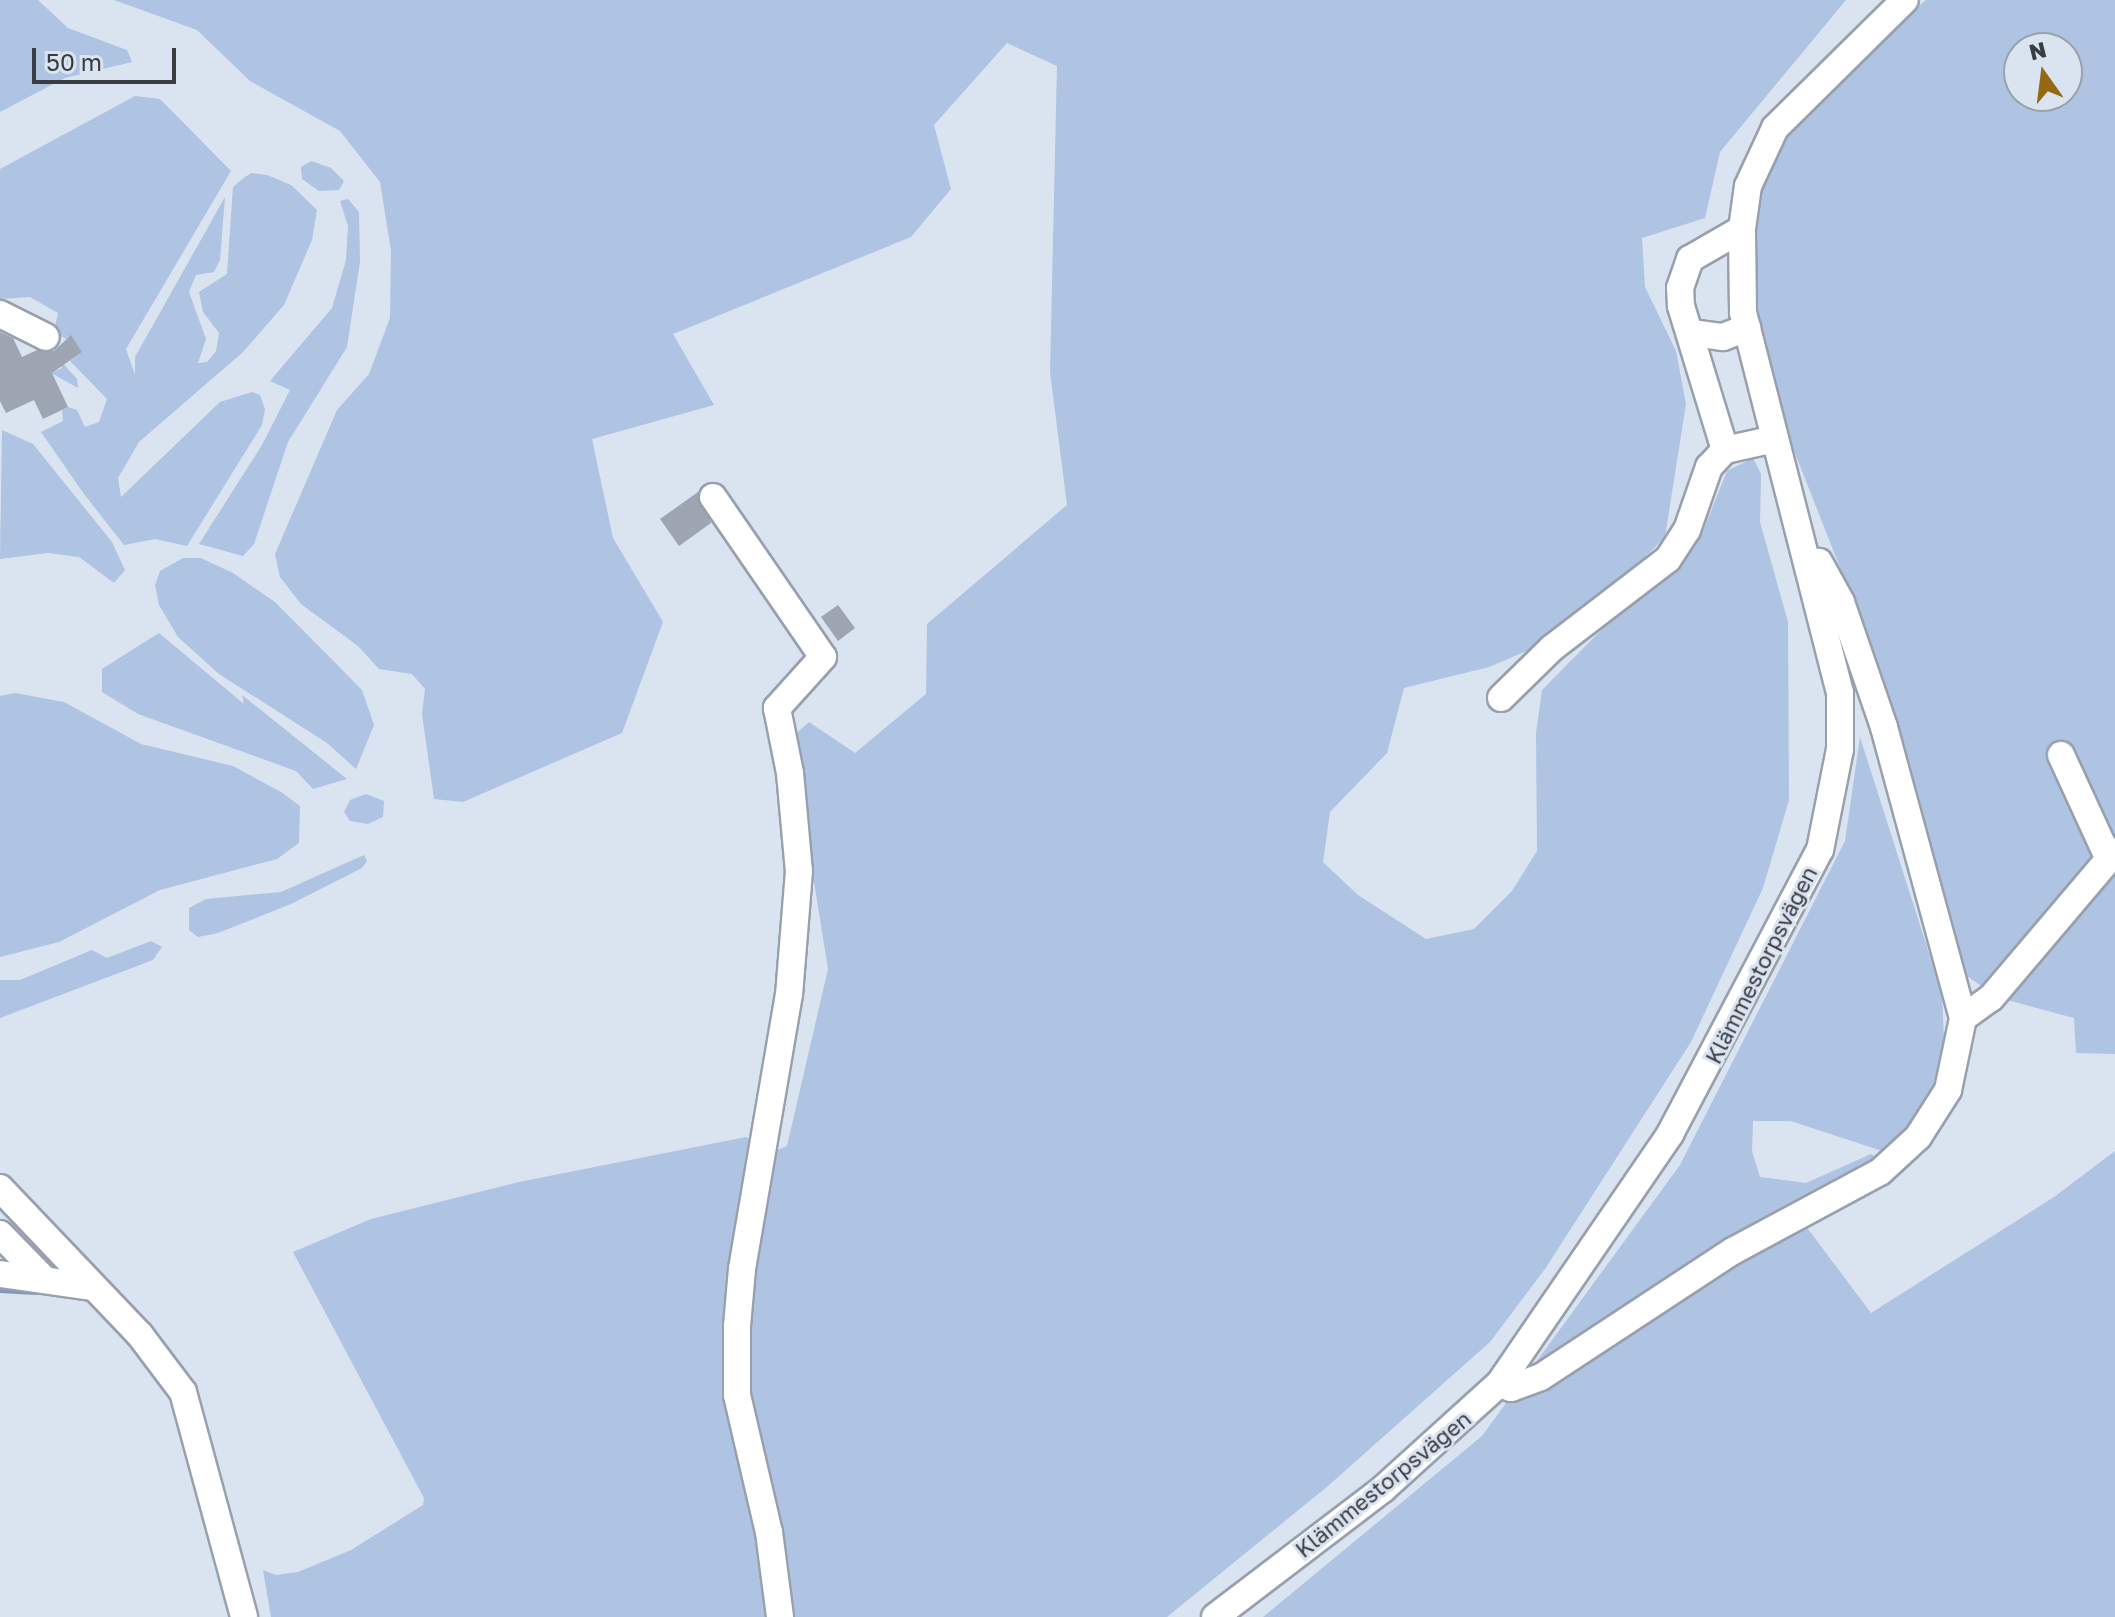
<!DOCTYPE html>
<html>
<head>
<meta charset="utf-8">
<style>
	body { margin:0 }
	#map { position:relative; width:2115px; height:1617px; overflow:hidden; background:#dae3f0; font-family:"Golos Text",sans-serif }
	div>[style] { position:absolute }
	.green>* { inset:0; background:#afc3e2 }
	.stream>* { height:6px; margin:-3px; padding:0 3px; transform-origin:3px; border-radius:3px; background:#8197b8 }
	.building>* { inset:0; background:#9da5b2 }
	.roads { filter:drop-shadow(2px 0 #98a0ad) drop-shadow(-2px 0 #98a0ad) drop-shadow(0 2px #98a0ad) drop-shadow(0 -2px #98a0ad) }
	.minor>* { height:26px; margin:-13px; padding:0 13px; transform-origin:13px; border-radius:13px; background:#fff }
	span { translate:-50% -50%; white-space:nowrap; text-align:center; line-height:1.15; -webkit-text-stroke:6px #dae3f0; paint-order:stroke }
	.street-label { font-size:22px; color:#393d42 }
	.north { position:absolute; left:2003px; top:32px; width:80px; height:80px; box-sizing:border-box; background:#dae3f0; border:2px solid #9aa1aa; border-radius:50%; rotate:346deg; font-size:22px; font-weight:700; line-height:32px; text-align:center; color:#393d42 }
	.north::after { content:''; display:block; margin:auto; width:28px; height:36px; background:#946914; clip-path:polygon(50% 0,100% 100%,50% 72%,0 100%) }
	.scale { position:absolute; left:32px; top:48px; width:144px; height:36px; box-sizing:border-box; border:4px solid #393d42; border-top:0; padding-left:10px; font-size:24px; line-height:28px; white-space:nowrap; color:#393d42; -webkit-text-stroke:6px #dae3f0; paint-order:stroke }
</style>
</head>
<body>
<div id="map">
	<div class="green">
		<div style="clip-path:polygon(0 0,38px 0,68px 28px,127px 50px,132px 62px,65px 78px,0 112px)"></div>
		<div style="clip-path:polygon(114px 0,1846px 0,1720px 152px,1705px 218px,1642px 238px,1645px 287px,1676px 351px,1686px 404px,1665px 537px,1569px 633px,1489px 667px,1404px 688px,1387px 753px,1330px 812px,1323px 862px,1358px 895px,1426px 939px,1474px 929px,1512px 891px,1537px 851px,1536px 733px,1542px 690px,1624px 607px,1669px 576px,1701px 536px,1727px 471px,1753px 458px,1761px 474px,1760px 522px,1788px 622px,1789px 800px,1763px 888px,1691px 1042px,1545px 1269px,1490px 1342px,1328px 1486px,1167px 1617px,271px 1617px,263px 1570px,276px 1575px,298px 1572px,351px 1550px,423px 1505px,424px 1498px,293px 1252px,371px 1219px,519px 1182px,746px 1137px,772px 1152px,787px 1146px,828px 969px,791px 738px,809px 722px,855px 753px,926px 694px,927px 624px,1067px 505px,1050px 372px,1057px 66px,1007px 43px,934px 125px,951px 189px,911px 237px,673px 334px,714px 405px,592px 439px,613px 538px,663px 622px,622px 733px,463px 802px,434px 799px,422px 714px,425px 689px,412px 674px,379px 669px,358px 646px,301px 604px,280px 577px,275px 554px,337px 410px,369px 374px,390px 318px,391px 251px,380px 182px,340px 131px,250px 81px,197px 30px)"></div>
		<div style="clip-path:polygon(evenodd,1926px 0,2115px 0,2115px 1054px,2076px 1053px,2074px 1018px,2000px 998px,1962px 973px,1852px 598px,1789px 438px,1759px 332px,1750px 230px,1753px 199px,1794px 117px,1926px 0,2019px 48px,2067px 48px,2067px 96px,2019px 96px,2019px 48px)"></div>
		<div style="clip-path:polygon(135px 96px,160px 99px,231px 171px,126px 349px,135px 375px,135px 357px,225px 197px,220px 260px,214px 272px,196px 275px,189px 292px,206px 339px,198px 363px,207px 362px,216px 351px,219px 333px,203px 312px,199px 292px,227px 274px,233px 187px,241px 180px,251px 173px,267px 175px,291px 185px,317px 210px,312px 240px,284px 305px,243px 352px,139px 442px,118px 478px,121px 497px,220px 402px,252px 392px,260px 395px,265px 409px,262px 425px,187px 546px,155px 539px,124px 545px,84px 494px,41px 432px,63px 421px,62px 410px,68px 407px,77px 410px,85px 427px,99px 422px,107px 399px,70px 361px,82px 352px,71px 336px,66px 339px,54px 332px,58px 313px,30px 297px,0 299px,0 169px)"></div>
		<div style="clip-path:polygon(311px 161px,331px 168px,344px 181px,339px 190px,319px 191px,302px 179px,301px 167px)"></div>
		<div style="clip-path:polygon(348px 199px,359px 212px,360px 262px,347px 347px,288px 442px,254px 544px,243px 556px,199px 544px,262px 445px,290px 390px,270px 381px,332px 308px,346px 260px,348px 226px,340px 201px)"></div>
		<div style="clip-path:polygon(58px 358px,77px 379px,78px 388px,51px 373px,62px 368px)"></div>
		<div style="clip-path:polygon(2px 430px,33px 444px,112px 542px,125px 570px,114px 583px,79px 557px,48px 553px,0 559px)"></div>
		<div style="clip-path:polygon(183px 558px,201px 558px,233px 573px,275px 602px,362px 690px,374px 725px,356px 769px,327px 743px,219px 674px,178px 637px,159px 605px,155px 585px,160px 571px)"></div>
		<div style="clip-path:polygon(159px 633px,244px 704px,242px 695px,347px 779px,313px 789px,296px 771px,138px 714px,102px 692px,102px 669px)"></div>
		<div style="clip-path:polygon(15px 693px,64px 702px,141px 744px,233px 766px,281px 792px,300px 806px,299px 843px,277px 859px,160px 890px,59px 942px,0 957px,0 696px)"></div>
		<div style="clip-path:polygon(1860px 737px,1942px 994px,1944px 1038px,1935px 1098px,1891px 1154px,1791px 1121px,1753px 1121px,1752px 1151px,1760px 1177px,1806px 1183px,1871px 1154px,1882px 1162px,1793px 1209px,1871px 1313px,2054px 1197px,2115px 1151px,2115px 1617px,1263px 1617px,1482px 1436px,1680px 1165px,1845px 841px)"></div>
		<div style="clip-path:polygon(366px 794px,384px 801px,383px 817px,368px 824px,350px 821px,344px 812px,350px 800px)"></div>
		<div style="clip-path:polygon(364px 855px,367px 861px,362px 868px,291px 904px,218px 933px,198px 937px,189px 930px,189px 908px,206px 899px,281px 892px)"></div>
		<div style="clip-path:polygon(151px 941px,162px 947px,153px 960px,0 1018px,0 980px,20px 980px,92px 950px,107px 958px)"></div>
	</div>
	<div class="stream">
		<div style="left:0;top:1290px;width:36px;rotate:3deg"></div>
	</div>
	<div class="building">
		<div style="clip-path:polygon(0 332px,13px 338px,22px 357px,37px 350px,54px 351px,71px 335px,82px 352px,52px 373px,68px 407px,43px 419px,34px 400px,6px 413px,0 401px)"></div>
		<div style="clip-path:polygon(698px 492px,711px 523px,679px 546px,660px 519px)"></div>
		<div style="clip-path:polygon(838px 605px,855px 628px,838px 641px,821px 617px)"></div>
	</div>
	<div class="roads">
		<div class="minor">
			<div style="left:0;top:314px;width:51px;rotate:26.6deg"></div>
			<div style="left:1693px;top:333px;width:30px;rotate:8deg"></div>
			<div style="left:1723px;top:337px;width:26px;rotate:-21deg"></div>
			<div style="left:1725px;top:450px;width:151px;rotate:-107deg"></div>
			<div style="left:1681px;top:306px;width:18px;rotate:-93deg"></div>
			<div style="left:1680px;top:288px;width:31px;rotate:-71deg"></div>
			<div style="left:1690px;top:259px;width:60px;rotate:-30deg"></div>
			<div style="left:713px;top:497px;width:194px;rotate:55.5deg"></div>
			<div style="left:823px;top:657px;width:69px;rotate:132deg"></div>
			<div style="left:777px;top:708px;width:66px;rotate:78.7deg"></div>
			<div style="left:790px;top:773px;width:98px;rotate:84.8deg"></div>
			<div style="left:799px;top:871px;width:123px;rotate:94.6deg"></div>
			<div style="left:789px;top:994px;width:279px;rotate:99.7deg"></div>
			<div style="left:742px;top:1269px;width:57px;rotate:95deg"></div>
			<div style="left:737px;top:1326px;width:69px;rotate:90deg"></div>
			<div style="left:737px;top:1395px;width:141px;rotate:76.9deg"></div>
			<div style="left:769px;top:1532px;width:86px;rotate:82.6deg"></div>
			<div style="left:1501px;top:698px;width:71px;rotate:-44.4deg"></div>
			<div style="left:1552px;top:648px;width:146px;rotate:-37.5deg"></div>
			<div style="left:1668px;top:559px;width:35px;rotate:-57deg"></div>
			<div style="left:1687px;top:530px;width:67px;rotate:-70.8deg"></div>
			<div style="left:1709px;top:467px;width:23px;rotate:-47deg"></div>
			<div style="left:1725px;top:450px;width:51px;rotate:-12.4deg"></div>
			<div style="left:2061px;top:755px;width:110px;rotate:65.3deg"></div>
			<div style="left:1963px;top:1018px;width:34px;rotate:-36deg"></div>
			<div style="left:1991px;top:998px;width:192px;rotate:-49.7deg"></div>
			<div style="left:0;top:1188px;width:203px;rotate:46.4deg"></div>
			<div style="left:140px;top:1335px;width:71px;rotate:53deg"></div>
			<div style="left:183px;top:1392px;width:233px;rotate:74.8deg"></div>
			<div style="left:0;top:1234px;width:62px;rotate:45.7deg"></div>
			<div style="left:0;top:1274px;width:92px;rotate:8.1deg"></div>
			<div style="left:1499px;top:1384px;width:13px;rotate:18deg"></div>
			<div style="left:1511px;top:1388px;width:32px;rotate:-20deg"></div>
			<div style="left:1541px;top:1377px;width:230px;rotate:-33.3deg"></div>
			<div style="left:1733px;top:1251px;width:167px;rotate:-28.3deg"></div>
			<div style="left:1880px;top:1172px;width:52px;rotate:-42.6deg"></div>
			<div style="left:1918px;top:1137px;width:56px;rotate:-57.4deg"></div>
			<div style="left:1948px;top:1090px;width:74px;rotate:-78.2deg"></div>
			<div style="left:1963px;top:1018px;width:302px;rotate:-105.2deg"></div>
			<div style="left:1884px;top:727px;width:132px;rotate:-109deg"></div>
			<div style="left:1841px;top:602px;width:46px;rotate:-118.8deg"></div>
			<div style="left:1215px;top:1617px;width:211px;rotate:-37.3deg"></div>
			<div style="left:1383px;top:1489px;width:156px;rotate:-42.2deg"></div>
			<div style="left:1499px;top:1384px;width:303px;rotate:-55.6deg"></div>
			<div style="left:1670px;top:1134px;width:321px;rotate:-62.2deg"></div>
			<div style="left:1820px;top:850px;width:103px;rotate:-78.8deg"></div>
			<div style="left:1840px;top:749px;width:56px;rotate:-90deg"></div>
			<div style="left:1840px;top:693px;width:393px;rotate:-104.3deg"></div>
			<div style="left:1743px;top:312px;width:83px;rotate:-90.7deg"></div>
			<div style="left:1742px;top:229px;width:43px;rotate:-82.1deg"></div>
			<div style="left:1748px;top:186px;width:64px;rotate:-65deg"></div>
			<div style="left:1775px;top:128px;width:182px;rotate:-44.6deg"></div>
		</div>
	</div>
	<div class="street-label">
		<span style="left:1761px;top:965px;rotate:-63deg">Klämmestorpsvägen</span>
		<span style="left:1383px;top:1484px;rotate:-39deg">Klämmestorpsvägen</span>
	</div>
	<div class="north">N</div>
	<div class="scale">50 m</div>
</div>
</body>
</html>
